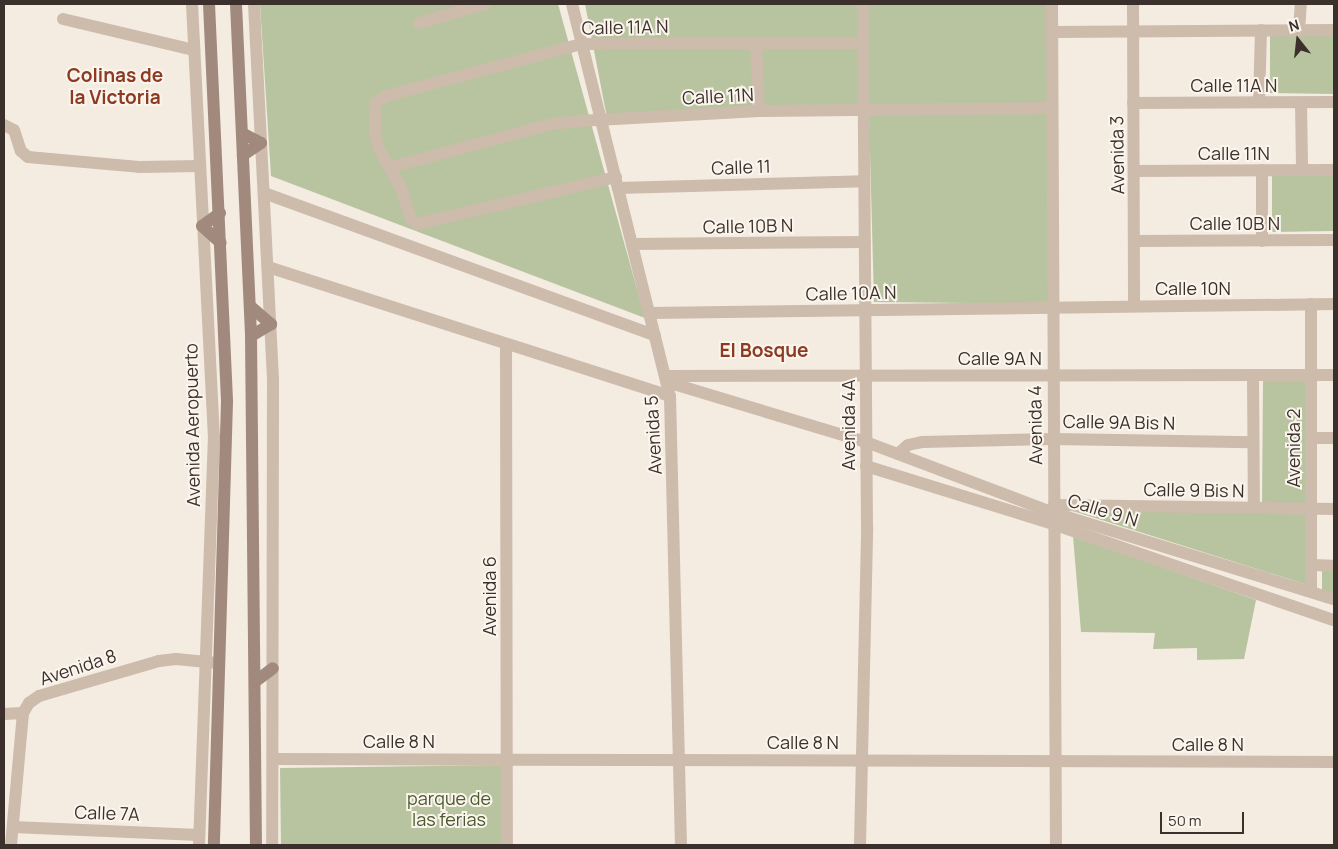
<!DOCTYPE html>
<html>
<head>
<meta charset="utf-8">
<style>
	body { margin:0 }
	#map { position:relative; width:1338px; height:849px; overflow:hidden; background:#f4ebe1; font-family:Manrope,sans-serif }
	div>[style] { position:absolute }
	.green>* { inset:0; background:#b8c4a0 }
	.minor>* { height:12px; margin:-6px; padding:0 6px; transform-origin:6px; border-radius:6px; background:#cdbbac }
	.tertiary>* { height:12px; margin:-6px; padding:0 6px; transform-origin:6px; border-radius:6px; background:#cdbbac }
	.secondary>* { height:12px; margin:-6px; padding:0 6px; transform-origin:6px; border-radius:6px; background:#a18a7d }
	span { translate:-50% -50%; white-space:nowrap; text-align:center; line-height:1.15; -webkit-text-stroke:4px #fbf5ee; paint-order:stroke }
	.street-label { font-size:18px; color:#3b302b }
	.park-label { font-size:18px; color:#4a5a2e }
	.neighbourhood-label { font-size:19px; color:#8c3b22; font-weight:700 }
	.frame { position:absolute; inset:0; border:5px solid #3b302b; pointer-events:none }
	.north { position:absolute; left:1273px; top:15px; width:50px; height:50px; -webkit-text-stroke:4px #fbf5ee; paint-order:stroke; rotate:344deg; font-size:14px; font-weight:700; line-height:20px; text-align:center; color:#3b302b }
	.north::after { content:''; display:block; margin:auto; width:18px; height:22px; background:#3b302b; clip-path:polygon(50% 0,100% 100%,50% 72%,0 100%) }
	.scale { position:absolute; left:1160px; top:812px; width:84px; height:22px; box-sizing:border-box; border:2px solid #3b302b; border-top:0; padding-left:6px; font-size:15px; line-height:18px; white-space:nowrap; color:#3b302b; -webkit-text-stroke:4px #fbf5ee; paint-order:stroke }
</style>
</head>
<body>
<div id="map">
	<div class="green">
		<div style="clip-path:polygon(260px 4px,558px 4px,645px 318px,271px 176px)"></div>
		<div style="clip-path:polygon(585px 4px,1053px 4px,1055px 304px,874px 302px,869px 114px,607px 118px)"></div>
		<div style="clip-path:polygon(1270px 34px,1334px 34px,1334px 94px,1270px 93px)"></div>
		<div style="clip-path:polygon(1334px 175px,1334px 231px,1272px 232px,1272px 176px)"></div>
		<div style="clip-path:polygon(1310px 377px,1308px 585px,1057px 506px,1262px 505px,1263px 380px)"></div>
		<div style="clip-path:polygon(1073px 536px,1256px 600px,1244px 659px,1197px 660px,1197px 648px,1153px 649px,1155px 633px,1081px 632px)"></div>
		<div style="clip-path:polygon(1322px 568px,1334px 568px,1334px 594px,1322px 591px)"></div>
		<div style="clip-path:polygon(508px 765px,508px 845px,281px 845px,280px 768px)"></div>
	</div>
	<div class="minor">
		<div style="left:572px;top:4px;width:404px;rotate:76deg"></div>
		<div style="left:670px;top:396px;width:449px;rotate:88.6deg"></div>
		<div style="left:1052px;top:4px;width:841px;rotate:89.73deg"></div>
		<div style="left:1133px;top:4px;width:302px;rotate:89.8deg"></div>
		<div style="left:63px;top:19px;width:135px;rotate:13.3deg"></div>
		<div style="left:419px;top:23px;width:69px;rotate:-16.1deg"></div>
		<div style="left:1299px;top:30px;width:26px;rotate:-86deg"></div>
		<div style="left:1052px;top:32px;width:282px;rotate:-0.4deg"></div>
		<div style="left:756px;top:44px;width:67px;rotate:87.4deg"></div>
		<div style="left:1259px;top:102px;width:72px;rotate:-88.4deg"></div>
		<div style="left:1133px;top:103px;width:201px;rotate:-0.3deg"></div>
		<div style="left:1301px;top:103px;width:67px;rotate:89.1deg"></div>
		<div style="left:4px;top:125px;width:11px;rotate:27deg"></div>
		<div style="left:14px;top:130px;width:22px;rotate:72deg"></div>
		<div style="left:21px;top:151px;width:9px;rotate:41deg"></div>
		<div style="left:28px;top:157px;width:111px;rotate:5.1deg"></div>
		<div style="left:139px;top:167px;width:61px;rotate:-0.9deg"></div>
		<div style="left:391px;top:167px;width:167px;rotate:-15deg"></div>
		<div style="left:552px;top:124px;width:27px;rotate:-6deg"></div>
		<div style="left:579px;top:121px;width:180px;rotate:-3.2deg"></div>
		<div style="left:759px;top:111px;width:293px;rotate:-0.6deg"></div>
		<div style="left:1262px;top:170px;width:71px;rotate:90deg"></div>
		<div style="left:1134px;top:171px;width:200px;rotate:-0.3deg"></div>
		<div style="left:616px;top:177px;width:204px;rotate:166.7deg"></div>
		<div style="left:417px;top:224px;width:8px;rotate:-140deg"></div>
		<div style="left:411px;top:219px;width:35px;rotate:-108deg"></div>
		<div style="left:400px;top:186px;width:43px;rotate:-119.6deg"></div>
		<div style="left:379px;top:149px;width:15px;rotate:-106deg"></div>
		<div style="left:375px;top:135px;width:32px;rotate:-90deg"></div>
		<div style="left:375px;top:103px;width:13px;rotate:-32deg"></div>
		<div style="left:386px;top:96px;width:203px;rotate:-14.9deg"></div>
		<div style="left:582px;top:44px;width:281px;rotate:-0.2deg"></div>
		<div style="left:618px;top:188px;width:246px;rotate:-1.6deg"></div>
		<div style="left:264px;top:193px;width:416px;rotate:20deg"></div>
		<div style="left:1135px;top:241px;width:199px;rotate:-0.3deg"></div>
		<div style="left:633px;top:244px;width:232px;rotate:-0.5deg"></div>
		<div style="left:268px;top:267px;width:422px;rotate:17.8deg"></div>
		<div style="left:1311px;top:304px;width:287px;rotate:90deg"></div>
		<div style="left:650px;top:313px;width:684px;rotate:-0.75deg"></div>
		<div style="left:506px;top:346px;width:499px;rotate:89.9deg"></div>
		<div style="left:1253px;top:375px;width:133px;rotate:89.6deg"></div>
		<div style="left:665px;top:376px;width:669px;rotate:-0.09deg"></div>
		<div style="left:667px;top:382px;width:208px;rotate:16.8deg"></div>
		<div style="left:866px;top:442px;width:201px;rotate:20.7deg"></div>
		<div style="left:1054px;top:513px;width:293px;rotate:17.1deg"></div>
		<div style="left:1311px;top:438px;width:23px"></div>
		<div style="left:898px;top:454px;width:13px;rotate:-42deg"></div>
		<div style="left:908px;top:445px;width:14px;rotate:-12deg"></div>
		<div style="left:922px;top:442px;width:132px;rotate:-1.3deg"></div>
		<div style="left:1054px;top:439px;width:199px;rotate:0.9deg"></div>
		<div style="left:866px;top:466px;width:196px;rotate:17.2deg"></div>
		<div style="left:1053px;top:524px;width:297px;rotate:18.9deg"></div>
		<div style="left:1054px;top:505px;width:280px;rotate:0.8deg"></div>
		<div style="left:1311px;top:565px;width:23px;rotate:2deg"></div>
		<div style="left:4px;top:714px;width:19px;rotate:-3deg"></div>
		<div style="left:273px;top:759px;width:1061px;rotate:0.16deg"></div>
		<div style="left:13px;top:827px;width:186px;rotate:2.5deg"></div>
		<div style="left:11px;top:845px;width:133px;rotate:-84.8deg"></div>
		<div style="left:23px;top:713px;width:12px;rotate:-59deg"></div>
		<div style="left:29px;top:703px;width:12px;rotate:-35deg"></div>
		<div style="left:39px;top:696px;width:125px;rotate:-16.3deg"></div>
		<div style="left:159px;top:661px;width:17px;rotate:-7deg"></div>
		<div style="left:176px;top:659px;width:41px;rotate:5.6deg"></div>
		<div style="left:860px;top:845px;width:318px;rotate:-88.7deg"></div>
		<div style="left:867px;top:527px;width:523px;rotate:-90.44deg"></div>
	</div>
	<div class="tertiary">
		<div style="left:192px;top:4px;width:433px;rotate:87.1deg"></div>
		<div style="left:214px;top:436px;width:409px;rotate:92.1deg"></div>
		<div style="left:254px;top:4px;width:376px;rotate:87.1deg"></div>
		<div style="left:273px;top:380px;width:465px;rotate:90.1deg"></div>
	</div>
	<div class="secondary">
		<div style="left:209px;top:4px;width:398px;rotate:87.4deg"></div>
		<div style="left:227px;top:402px;width:443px;rotate:91.7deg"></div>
		<div style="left:236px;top:4px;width:332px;rotate:87.4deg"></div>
		<div style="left:251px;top:336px;width:509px;rotate:89.44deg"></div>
		<div style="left:242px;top:133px;width:21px;rotate:28deg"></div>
		<div style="left:261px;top:143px;width:22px;rotate:146deg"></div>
		<div style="left:220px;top:213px;width:22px;rotate:144deg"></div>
		<div style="left:202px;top:226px;width:25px;rotate:42deg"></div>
		<div style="left:250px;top:306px;width:28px;rotate:41deg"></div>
		<div style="left:271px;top:324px;width:23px;rotate:149deg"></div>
		<div style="left:256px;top:681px;width:21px;rotate:-37deg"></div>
	</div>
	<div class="street-label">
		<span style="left:625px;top:27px;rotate:-1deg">Calle 11A N</span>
		<span style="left:1234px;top:85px">Calle 11A N</span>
		<span style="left:718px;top:96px;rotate:-3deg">Calle 11N</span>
		<span style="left:1234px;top:153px">Calle 11N</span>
		<span style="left:1117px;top:155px;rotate:-91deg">Avenida 3</span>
		<span style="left:741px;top:167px;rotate:-2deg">Calle 11</span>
		<span style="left:1235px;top:223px">Calle 10B N</span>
		<span style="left:748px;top:226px;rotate:-1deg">Calle 10B N</span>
		<span style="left:1193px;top:288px">Calle 10N</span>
		<span style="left:851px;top:293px;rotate:-1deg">Calle 10A N</span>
		<span style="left:1000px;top:358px">Calle 9A N</span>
		<span style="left:1119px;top:422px;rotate:1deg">Calle 9A Bis N</span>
		<span style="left:192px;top:425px;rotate:-91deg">Avenida Aeropuerto</span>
		<span style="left:848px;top:425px;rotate:-90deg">Avenida 4A</span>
		<span style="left:1035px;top:425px;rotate:-91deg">Avenida 4</span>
		<span style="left:653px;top:435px;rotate:-93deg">Avenida 5</span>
		<span style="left:1293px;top:448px;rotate:-90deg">Avenida 2</span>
		<span style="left:1194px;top:490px;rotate:1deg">Calle 9 Bis N</span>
		<span style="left:1103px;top:510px;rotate:17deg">Calle 9 N</span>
		<span style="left:489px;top:596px;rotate:-90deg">Avenida 6</span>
		<span style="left:78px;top:667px;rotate:-18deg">Avenida 8</span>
		<span style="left:399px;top:741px">Calle 8 N</span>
		<span style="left:803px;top:742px">Calle 8 N</span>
		<span style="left:1208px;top:744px">Calle 8 N</span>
		<span style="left:107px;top:813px;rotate:2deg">Calle 7A</span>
	</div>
	<div class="park-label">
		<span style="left:449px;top:809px">parque de<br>las ferias</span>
	</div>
	<div class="neighbourhood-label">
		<span style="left:115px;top:87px">Colinas de<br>la Victoria</span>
		<span style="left:764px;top:351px">El Bosque</span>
	</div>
	<div class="frame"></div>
	<div class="north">N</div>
	<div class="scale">50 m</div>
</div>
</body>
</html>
